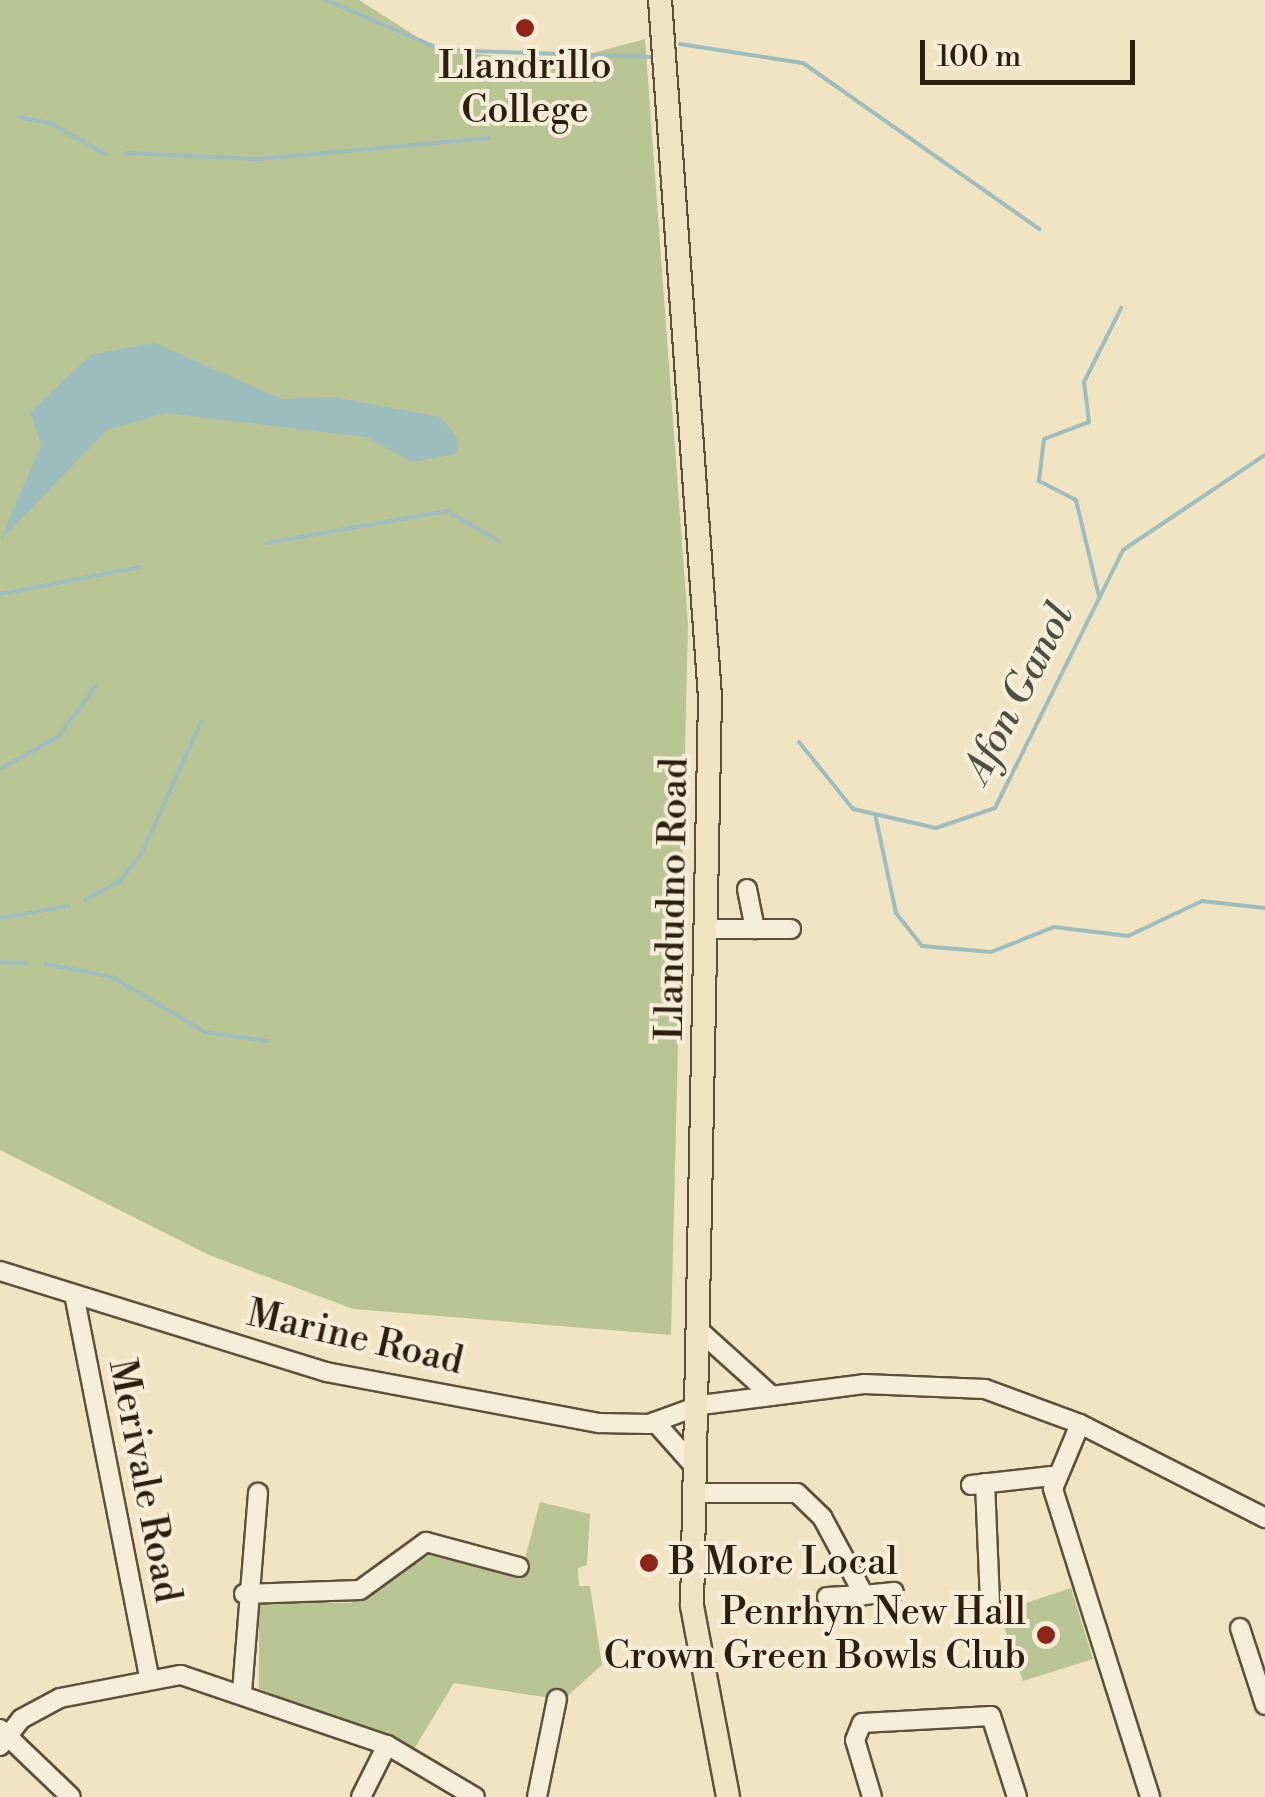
<!DOCTYPE html>
<html>
<head>
<meta charset="utf-8">
<style>
	body { margin:0 }
	#map { position:relative; width:1265px; height:1797px; overflow:hidden; background:#efe3c2; font-family:"Libre Bodoni",serif }
	div>[style] { position:absolute }
	.green>* { inset:0; background:#b9c494 }
	.water>* { inset:0; background:#9dbcbd }
	.stream>* { height:4px; margin:-2px; padding:0 2px; transform-origin:2px; border-radius:2px; background:#9dbcbd }
	.roads { filter:drop-shadow(2px 0 #5d503b) drop-shadow(-2px 0 #5d503b) drop-shadow(0 2px #5d503b) drop-shadow(0 -2px #5d503b) }
	.minor>* { height:18px; margin:-9px; padding:0 9px; transform-origin:9px; border-radius:9px; background:#f5edd7 }
	.major>* { height:22px; margin:-11px; padding:0 11px; transform-origin:11px; border-radius:11px; background:#efe3c2 }
	.dots>* { width:28px; height:28px; translate:-50% -50%; box-sizing:border-box; border:5px solid #f5edd7; border-radius:50% }
	span { translate:-50% -50%; white-space:nowrap; text-align:center; line-height:1.15; -webkit-text-stroke:8px #f5edd7; paint-order:stroke }
	.poi-label { font-size:38px; color:#2c1f0e }
	.left { translate:0 -50%; text-align:left }
	.right { translate:-100% -50%; text-align:right }
	.street-label { font-size:38px; color:#2c1f0e }
	.water-label { font-size:40px; color:#4e4e43; font-style:italic }
	.scale { position:absolute; left:920px; top:40px; width:215px; height:45px; box-sizing:border-box; border:5px solid #2c1f0e; border-top:0; padding-left:12px; font-size:30px; line-height:35px; white-space:nowrap; color:#2c1f0e; -webkit-text-stroke:8px #f5edd7; paint-order:stroke }
</style>
</head>
<body>
<div id="map">
	<div class="green">
		<div style="clip-path:polygon(0 0,359px 0,436px 49px,556px 63px,645px 39px,688px 625px,671px 1335px,353px 1309px,209px 1255px,0 1150px)"></div>
		<div style="clip-path:polygon(540px 1502px,590px 1514px,587px 1565px,578px 1568px,579px 1586px,590px 1586px,602px 1665px,563px 1700px,454px 1683px,414px 1749px,259px 1689px,259px 1602px,351px 1603px,429px 1555px,521px 1573px)"></div>
		<div style="clip-path:polygon(1071px 1588px,1093px 1659px,1023px 1681px,999px 1612px)"></div>
	</div>
	<div class="water">
		<div style="clip-path:polygon(155px 343px,282px 399px,334px 397px,441px 417px,457px 438px,457px 454px,413px 462px,366px 437px,165px 413px,107px 430px,0 541px,41px 445px,30px 412px,92px 354px)"></div>
	</div>
	<div class="stream">
		<div style="left:326px;top:0;width:126px;rotate:23.3deg"></div>
		<div style="left:442px;top:50px;width:209px;rotate:1.9deg"></div>
		<div style="left:680px;top:44px;width:124px;rotate:8.8deg"></div>
		<div style="left:803px;top:63px;width:289px;rotate:35.1deg"></div>
		<div style="left:18px;top:117px;width:33px;rotate:11deg"></div>
		<div style="left:50px;top:123px;width:65px;rotate:29.3deg"></div>
		<div style="left:126px;top:153px;width:133px;rotate:2.6deg"></div>
		<div style="left:259px;top:159px;width:231px;rotate:-5.2deg"></div>
		<div style="left:266px;top:543px;width:184px;rotate:-10deg"></div>
		<div style="left:447px;top:511px;width:60px;rotate:30deg"></div>
		<div style="left:0;top:594px;width:143px;rotate:-10.9deg"></div>
		<div style="left:1099px;top:596px;width:99px;rotate:-103.5deg"></div>
		<div style="left:1076px;top:500px;width:42px;rotate:-152.8deg"></div>
		<div style="left:1039px;top:481px;width:42px;rotate:-83.2deg"></div>
		<div style="left:1044px;top:439px;width:48px;rotate:-20.7deg"></div>
		<div style="left:1089px;top:422px;width:40px;rotate:-97.1deg"></div>
		<div style="left:1084px;top:382px;width:83px;rotate:-63.4deg"></div>
		<div style="left:799px;top:742px;width:86px;rotate:51.1deg"></div>
		<div style="left:853px;top:809px;width:85px;rotate:12.9deg"></div>
		<div style="left:936px;top:828px;width:62px;rotate:-18.7deg"></div>
		<div style="left:995px;top:808px;width:288px;rotate:-63.6deg"></div>
		<div style="left:1123px;top:550px;width:171px;rotate:-33.8deg"></div>
		<div style="left:0;top:769px;width:66px;rotate:-28.9deg"></div>
		<div style="left:58px;top:737px;width:64px;rotate:-53.3deg"></div>
		<div style="left:875px;top:814px;width:101px;rotate:78deg"></div>
		<div style="left:896px;top:913px;width:42px;rotate:51.8deg"></div>
		<div style="left:922px;top:946px;width:69px;rotate:5deg"></div>
		<div style="left:991px;top:952px;width:68px;rotate:-21.6deg"></div>
		<div style="left:1054px;top:927px;width:75px;rotate:6.9deg"></div>
		<div style="left:1128px;top:936px;width:82px;rotate:-25.3deg"></div>
		<div style="left:1202px;top:901px;width:63px;rotate:6.3deg"></div>
		<div style="left:85px;top:900px;width:40px;rotate:-28deg"></div>
		<div style="left:120px;top:881px;width:36px;rotate:-52deg"></div>
		<div style="left:142px;top:853px;width:144px;rotate:-65.8deg"></div>
		<div style="left:0;top:918px;width:70px;rotate:-9.9deg"></div>
		<div style="left:0;top:962px;width:27px;rotate:2deg"></div>
		<div style="left:46px;top:964px;width:67px;rotate:11.1deg"></div>
		<div style="left:112px;top:977px;width:108px;rotate:30.6deg"></div>
		<div style="left:205px;top:1032px;width:64px;rotate:8.1deg"></div>
	</div>
	<div class="roads">
		<div class="minor">
			<div style="left:747px;top:889px;width:41px;rotate:78.7deg"></div>
			<div style="left:707px;top:929px;width:84px"></div>
			<div style="left:0;top:1271px;width:341px;rotate:17.2deg"></div>
			<div style="left:326px;top:1372px;width:278px;rotate:10.6deg"></div>
			<div style="left:599px;top:1423px;width:50px;rotate:1.1deg"></div>
			<div style="left:649px;top:1424px;width:55px;rotate:-20.1deg"></div>
			<div style="left:701px;top:1405px;width:164px;rotate:-7.3deg"></div>
			<div style="left:864px;top:1384px;width:121px;rotate:2.4deg"></div>
			<div style="left:985px;top:1389px;width:101px;rotate:20.2deg"></div>
			<div style="left:1080px;top:1424px;width:208px;rotate:26.9deg"></div>
			<div style="left:75px;top:1299px;width:384px;rotate:78.9deg"></div>
			<div style="left:702px;top:1333px;width:94px;rotate:42deg"></div>
			<div style="left:655px;top:1422px;width:60px;rotate:48.4deg"></div>
			<div style="left:1080px;top:1424px;width:70px;rotate:112.6deg"></div>
			<div style="left:1053px;top:1489px;width:323px;rotate:72.5deg"></div>
			<div style="left:985px;top:1483px;width:119px;rotate:87.6deg"></div>
			<div style="left:971px;top:1485px;width:81px;rotate:-6.4deg"></div>
			<div style="left:697px;top:1493px;width:100px"></div>
			<div style="left:797px;top:1493px;width:35px;rotate:44deg"></div>
			<div style="left:822px;top:1517px;width:89px;rotate:61.7deg"></div>
			<div style="left:864px;top:1595px;width:30px;rotate:-6deg"></div>
			<div style="left:244px;top:1594px;width:116px;rotate:-2deg"></div>
			<div style="left:360px;top:1590px;width:82px;rotate:-36deg"></div>
			<div style="left:426px;top:1542px;width:96px;rotate:15deg"></div>
			<div style="left:827px;top:1597px;width:37px;rotate:-3deg"></div>
			<div style="left:1240px;top:1628px;width:81px;rotate:72deg"></div>
			<div style="left:242px;top:1692px;width:200px;rotate:-85.4deg"></div>
			<div style="left:0;top:1729px;width:98px;rotate:43.8deg"></div>
			<div style="left:0;top:1746px;width:34px;rotate:-52deg"></div>
			<div style="left:21px;top:1719px;width:44px;rotate:-28.3deg"></div>
			<div style="left:60px;top:1698px;width:123px;rotate:-10.8deg"></div>
			<div style="left:181px;top:1675px;width:218px;rotate:18.8deg"></div>
			<div style="left:387px;top:1745px;width:102px;rotate:30.6deg"></div>
			<div style="left:361px;top:1797px;width:58px;rotate:-63.4deg"></div>
			<div style="left:537px;top:1797px;width:100px;rotate:-78.5deg"></div>
			<div style="left:872px;top:1797px;width:59px;rotate:-106.6deg"></div>
			<div style="left:855px;top:1740px;width:18px;rotate:-68deg"></div>
			<div style="left:862px;top:1723px;width:129px;rotate:-3.1deg"></div>
			<div style="left:991px;top:1716px;width:85px;rotate:72.2deg"></div>
		</div>
		<div class="major">
			<div style="left:660px;top:0;width:699px;rotate:85.9deg"></div>
			<div style="left:710px;top:697px;width:909px;rotate:91.13deg"></div>
			<div style="left:692px;top:1606px;width:194px;rotate:79.3deg"></div>
		</div>
	</div>
	<div class="dots">
		<div style="left:525px;top:28px;background:#8f2418"></div>
		<div style="left:649px;top:1563px;background:#8f2418"></div>
		<div style="left:1046px;top:1635px;background:#8f2418"></div>
	</div>
	<div class="poi-label">
		<span style="left:525px;top:89px">Llandrillo<br>College</span>
		<span class="left" style="left:669px;top:1563px">B More Local</span>
		<span class="right" style="left:1026px;top:1635px">Penrhyn New Hall<br>Crown Green Bowls Club</span>
	</div>
	<div class="street-label">
		<span style="left:673px;top:899px;rotate:-89deg">Llandudno Road</span>
		<span style="left:355px;top:1338px;rotate:13deg">Marine Road</span>
		<span style="left:144px;top:1481px;rotate:79deg">Merivale Road</span>
	</div>
	<div class="water-label">
		<span style="left:1019px;top:693px;rotate:-63deg">Afon Ganol</span>
	</div>
	<div class="scale">100 m</div>
</div>
</body>
</html>
